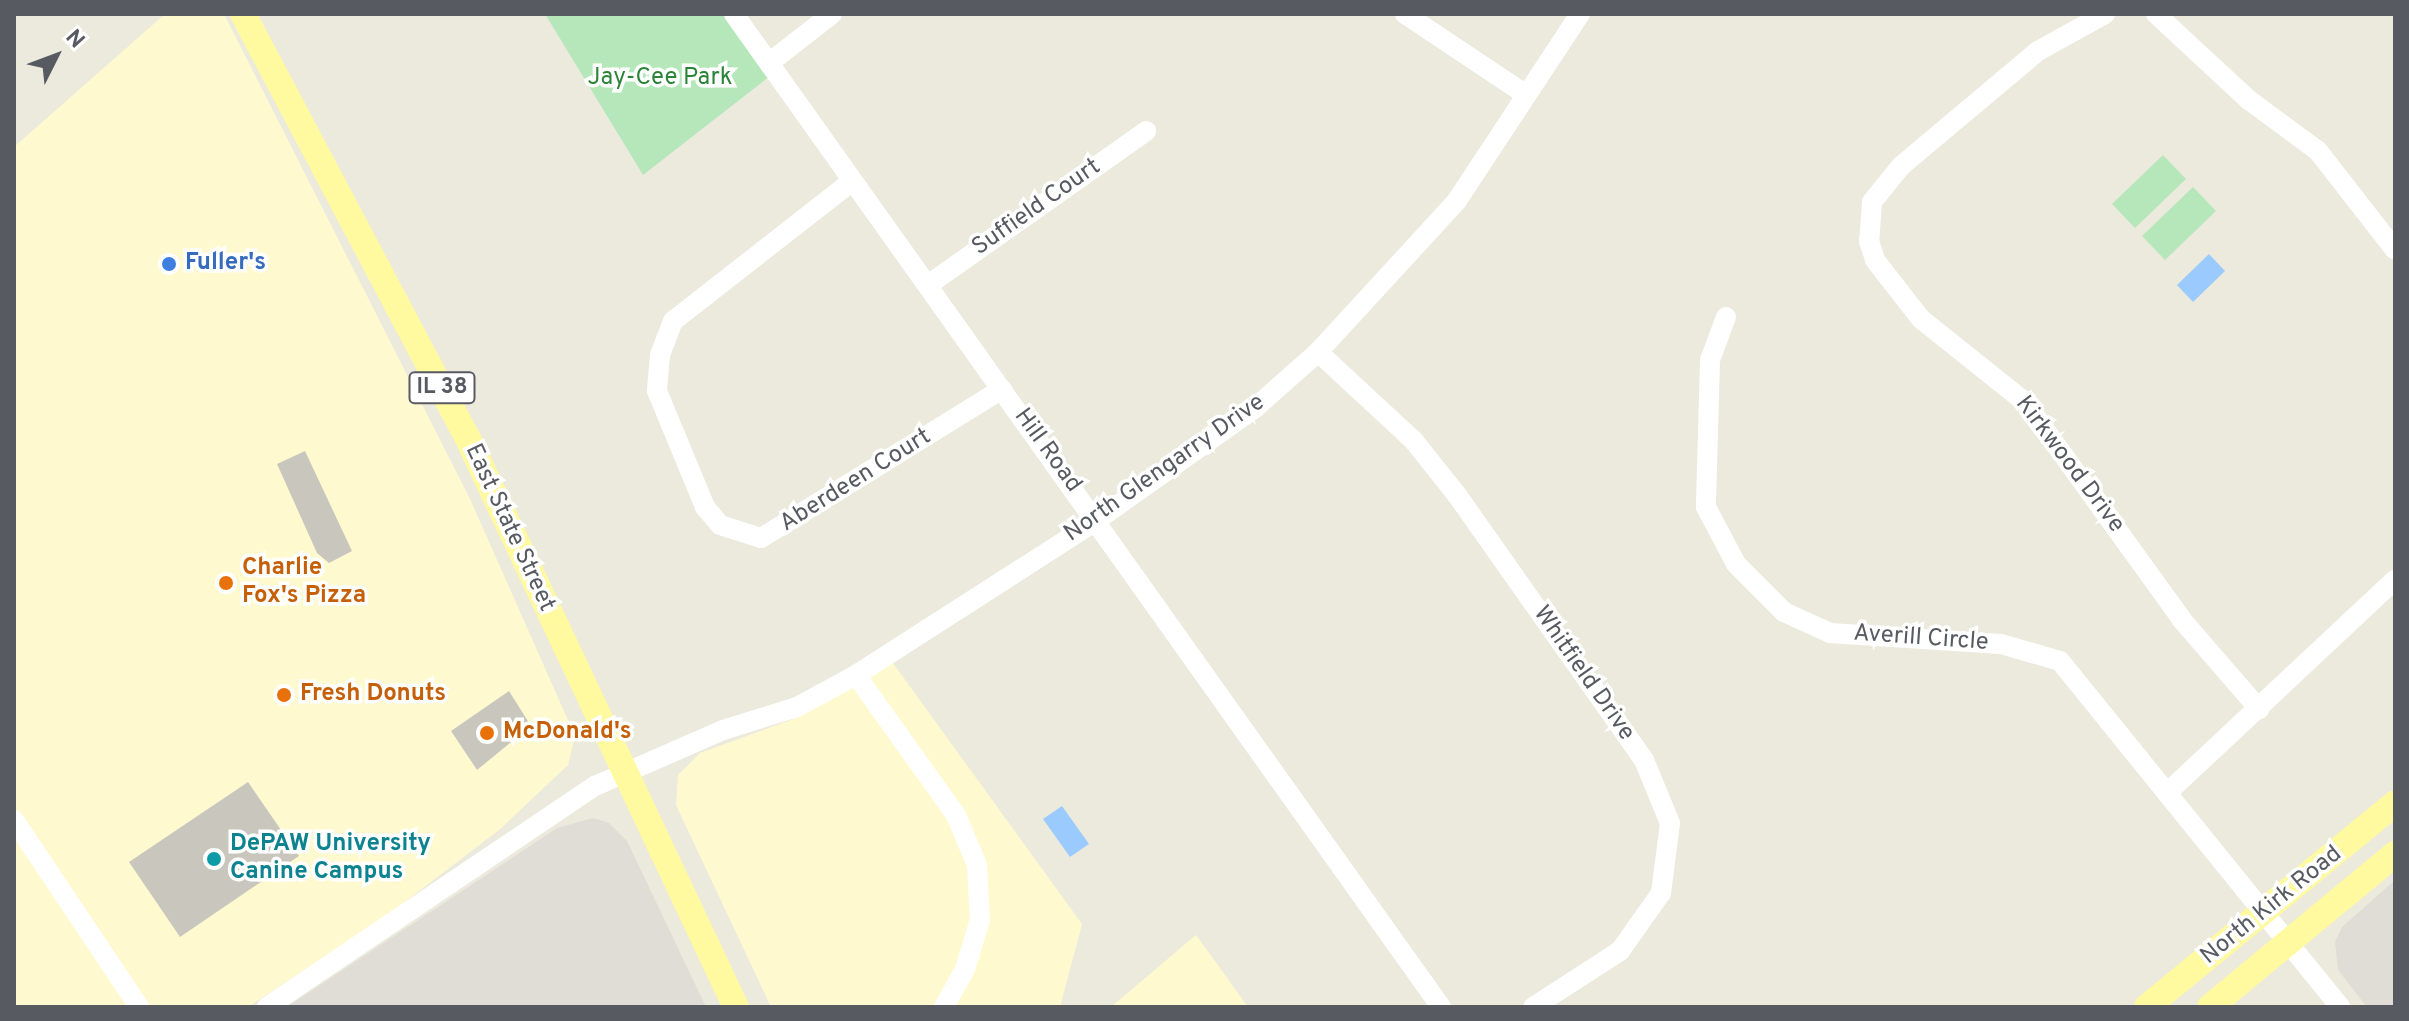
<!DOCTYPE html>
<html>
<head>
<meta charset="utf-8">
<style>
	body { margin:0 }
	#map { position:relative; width:2409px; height:1021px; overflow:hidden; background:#eceadd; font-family:Overpass,sans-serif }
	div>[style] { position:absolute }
	.commercial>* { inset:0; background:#fff9d0 }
	.industrial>* { inset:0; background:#dfddd6 }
	.green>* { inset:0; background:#b6e7bb }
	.water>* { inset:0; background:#9bcaff }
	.building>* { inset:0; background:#c9c7bd }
	.minor>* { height:20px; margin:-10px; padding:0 10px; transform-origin:10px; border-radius:10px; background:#fff }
	.major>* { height:26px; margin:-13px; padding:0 13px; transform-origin:13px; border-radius:13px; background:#fff9a0 }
	.dots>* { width:22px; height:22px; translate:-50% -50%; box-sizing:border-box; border:4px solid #fff; border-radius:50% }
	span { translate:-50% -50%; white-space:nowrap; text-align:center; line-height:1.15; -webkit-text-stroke:7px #fff; paint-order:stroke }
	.shield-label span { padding:2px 6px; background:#fff; border:2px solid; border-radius:6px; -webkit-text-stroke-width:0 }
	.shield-label { font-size:22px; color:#575a61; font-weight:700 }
	.park-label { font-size:24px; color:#2c8438 }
	.street-label { font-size:24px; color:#575a61 }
	.shop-label { font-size:24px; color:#366cbe; font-weight:700 }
	.left { translate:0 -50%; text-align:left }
	.food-label { font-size:24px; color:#c56008; font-weight:700 }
	.culture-label { font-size:24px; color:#0d838f; font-weight:700 }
	.frame { position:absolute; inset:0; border:16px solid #575a61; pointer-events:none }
	.north { position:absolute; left:16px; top:16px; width:80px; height:80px; -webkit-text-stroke:6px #fff; paint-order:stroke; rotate:48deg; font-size:22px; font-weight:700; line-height:32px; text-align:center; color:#575a61 }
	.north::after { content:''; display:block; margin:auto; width:28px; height:36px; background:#575a61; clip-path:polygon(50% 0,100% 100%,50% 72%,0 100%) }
</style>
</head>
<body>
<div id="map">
	<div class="commercial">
		<div style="clip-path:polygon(165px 14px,224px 14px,470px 499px,575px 736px,568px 765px,499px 830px,389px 914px,248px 1007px,146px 1007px,14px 815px,14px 147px)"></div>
		<div style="clip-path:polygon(890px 659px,1082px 924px,1060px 1007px,771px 1007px,676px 805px,678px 775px,700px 753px,796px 718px)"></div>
		<div style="clip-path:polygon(14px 826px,130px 1007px,14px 1007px)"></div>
		<div style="clip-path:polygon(1196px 935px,1248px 1007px,1111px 1007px)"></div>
	</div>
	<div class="industrial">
		<div style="clip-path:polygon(593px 818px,609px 823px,627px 841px,706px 1007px,287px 1007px,557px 828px)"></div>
		<div style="clip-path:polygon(2395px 880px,2395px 1007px,2367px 1007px,2338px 970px,2335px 942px,2342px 927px)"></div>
	</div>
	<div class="green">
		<div style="clip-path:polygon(545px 14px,725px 14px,770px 76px,643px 175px)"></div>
		<div style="clip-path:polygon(2163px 155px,2186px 179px,2135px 228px,2112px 204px)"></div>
		<div style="clip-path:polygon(2193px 187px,2216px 211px,2165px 260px,2142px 236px)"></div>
	</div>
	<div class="water">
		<div style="clip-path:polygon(2209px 254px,2225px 271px,2193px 302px,2177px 285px)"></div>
		<div style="clip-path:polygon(1062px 806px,1089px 844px,1070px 857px,1043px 819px)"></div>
	</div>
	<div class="building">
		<div style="clip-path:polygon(305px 451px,352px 551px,329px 563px,317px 553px,277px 464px)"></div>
		<div style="clip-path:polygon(509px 691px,531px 726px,477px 770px,451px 731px)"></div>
		<div style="clip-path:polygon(248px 782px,299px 856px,180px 937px,129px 862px)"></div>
	</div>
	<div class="minor">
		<div style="left:734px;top:14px;width:1219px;rotate:54.55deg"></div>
		<div style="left:1405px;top:14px;width:144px;rotate:33.7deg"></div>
		<div style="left:2105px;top:14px;width:77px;rotate:151.1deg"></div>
		<div style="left:2038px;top:51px;width:179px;rotate:140deg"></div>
		<div style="left:1901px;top:166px;width:46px;rotate:128.9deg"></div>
		<div style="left:1872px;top:202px;width:39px;rotate:94deg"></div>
		<div style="left:1869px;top:241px;width:20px;rotate:72deg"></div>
		<div style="left:1875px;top:260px;width:75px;rotate:52.1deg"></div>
		<div style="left:1921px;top:319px;width:133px;rotate:38.6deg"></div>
		<div style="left:2025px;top:402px;width:269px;rotate:54.2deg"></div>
		<div style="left:2182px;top:620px;width:118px;rotate:49.1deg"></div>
		<div style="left:2156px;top:14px;width:127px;rotate:42.8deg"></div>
		<div style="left:2249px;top:100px;width:86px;rotate:36.5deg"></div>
		<div style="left:2318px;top:151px;width:125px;rotate:52.1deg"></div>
		<div style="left:769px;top:63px;width:80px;rotate:-37.9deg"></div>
		<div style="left:851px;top:182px;width:226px;rotate:142deg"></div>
		<div style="left:673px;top:321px;width:36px;rotate:111deg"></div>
		<div style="left:660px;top:355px;width:36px;rotate:95deg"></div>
		<div style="left:657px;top:391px;width:126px;rotate:67.5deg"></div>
		<div style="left:705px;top:507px;width:23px;rotate:50deg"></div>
		<div style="left:720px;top:525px;width:43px;rotate:17.6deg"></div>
		<div style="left:761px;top:538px;width:283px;rotate:-31.7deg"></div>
		<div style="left:928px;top:285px;width:267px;rotate:-35.2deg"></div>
		<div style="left:1726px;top:317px;width:46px;rotate:110.4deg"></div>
		<div style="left:1710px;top:360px;width:147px;rotate:91.6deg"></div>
		<div style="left:1706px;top:507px;width:64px;rotate:62.2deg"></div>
		<div style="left:1736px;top:564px;width:68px;rotate:45deg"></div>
		<div style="left:1784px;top:612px;width:51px;rotate:24.5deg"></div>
		<div style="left:1830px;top:633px;width:171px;rotate:3.7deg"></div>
		<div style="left:2001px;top:644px;width:61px;rotate:16.1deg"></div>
		<div style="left:2060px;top:661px;width:445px;rotate:51deg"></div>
		<div style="left:1318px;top:352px;width:131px;rotate:42.8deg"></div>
		<div style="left:1414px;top:441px;width:69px;rotate:51.5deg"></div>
		<div style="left:1457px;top:495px;width:324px;rotate:54.8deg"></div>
		<div style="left:1644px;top:760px;width:68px;rotate:67.6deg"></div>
		<div style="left:1670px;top:823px;width:71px;rotate:97.3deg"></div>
		<div style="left:1661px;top:893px;width:71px;rotate:125.3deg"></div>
		<div style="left:1620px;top:951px;width:103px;rotate:147.2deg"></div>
		<div style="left:856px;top:675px;width:172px;rotate:54.5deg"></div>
		<div style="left:956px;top:815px;width:54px;rotate:67.2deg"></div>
		<div style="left:977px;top:865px;width:55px;rotate:86.9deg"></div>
		<div style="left:980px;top:920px;width:51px;rotate:107deg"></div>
		<div style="left:965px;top:969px;width:43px;rotate:118.9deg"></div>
		<div style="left:2167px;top:793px;width:312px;rotate:-43.1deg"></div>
		<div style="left:14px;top:820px;width:225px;rotate:56.2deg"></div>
		<div style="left:267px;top:1007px;width:396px;rotate:-34deg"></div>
		<div style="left:595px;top:786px;width:140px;rotate:-23.6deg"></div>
		<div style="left:723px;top:730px;width:77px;rotate:-17.3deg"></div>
		<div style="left:797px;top:707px;width:67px;rotate:-28.5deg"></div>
		<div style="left:856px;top:675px;width:287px;rotate:-32.7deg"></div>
		<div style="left:1097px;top:520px;width:194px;rotate:-35.3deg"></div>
		<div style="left:1255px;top:408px;width:84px;rotate:-41.6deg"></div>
		<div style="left:1318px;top:352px;width:204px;rotate:-47.4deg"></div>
		<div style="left:1456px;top:202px;width:225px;rotate:-56.6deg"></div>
	</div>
	<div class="major">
		<div style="left:243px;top:14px;width:483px;rotate:62.1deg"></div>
		<div style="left:469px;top:441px;width:626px;rotate:64.75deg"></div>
		<div style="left:2147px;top:1007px;width:321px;rotate:-39.4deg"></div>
		<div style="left:2210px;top:1007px;width:240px;rotate:-39.6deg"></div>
	</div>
	<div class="dots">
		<div style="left:169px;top:264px;background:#3f7fe0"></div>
		<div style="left:226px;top:583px;background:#e8710a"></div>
		<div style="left:284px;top:695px;background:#e8710a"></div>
		<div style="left:487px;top:733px;background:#e8710a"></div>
		<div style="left:214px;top:859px;background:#0f9aa8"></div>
	</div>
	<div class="shield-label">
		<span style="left:442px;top:388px">IL 38</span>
	</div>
	<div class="park-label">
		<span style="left:660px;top:79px">Jay-Cee Park</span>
	</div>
	<div class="street-label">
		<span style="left:1037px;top:208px;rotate:-35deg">Suffield Court</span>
		<span style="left:1047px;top:451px;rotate:54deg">Hill Road</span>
		<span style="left:2069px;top:465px;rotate:53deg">Kirkwood Drive</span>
		<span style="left:1165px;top:469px;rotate:-35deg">North Glengarry Drive</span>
		<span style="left:856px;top:481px;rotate:-32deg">Aberdeen Court</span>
		<span style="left:509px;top:528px;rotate:65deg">East State Street</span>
		<span style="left:1921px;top:639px;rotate:4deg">Averill Circle</span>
		<span style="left:1583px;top:674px;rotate:55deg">Whitfield Drive</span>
		<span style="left:2272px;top:906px;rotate:-39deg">North Kirk Road</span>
	</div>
	<div class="shop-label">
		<span class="left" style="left:185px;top:264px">Fuller's</span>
	</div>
	<div class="food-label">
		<span class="left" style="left:242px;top:583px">Charlie<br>Fox's Pizza</span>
		<span class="left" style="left:300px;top:695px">Fresh Donuts</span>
		<span class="left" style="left:503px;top:733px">McDonald's</span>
	</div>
	<div class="culture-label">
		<span class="left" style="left:230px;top:859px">DePAW University<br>Canine Campus</span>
	</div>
	<div class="frame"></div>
	<div class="north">N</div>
</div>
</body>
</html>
